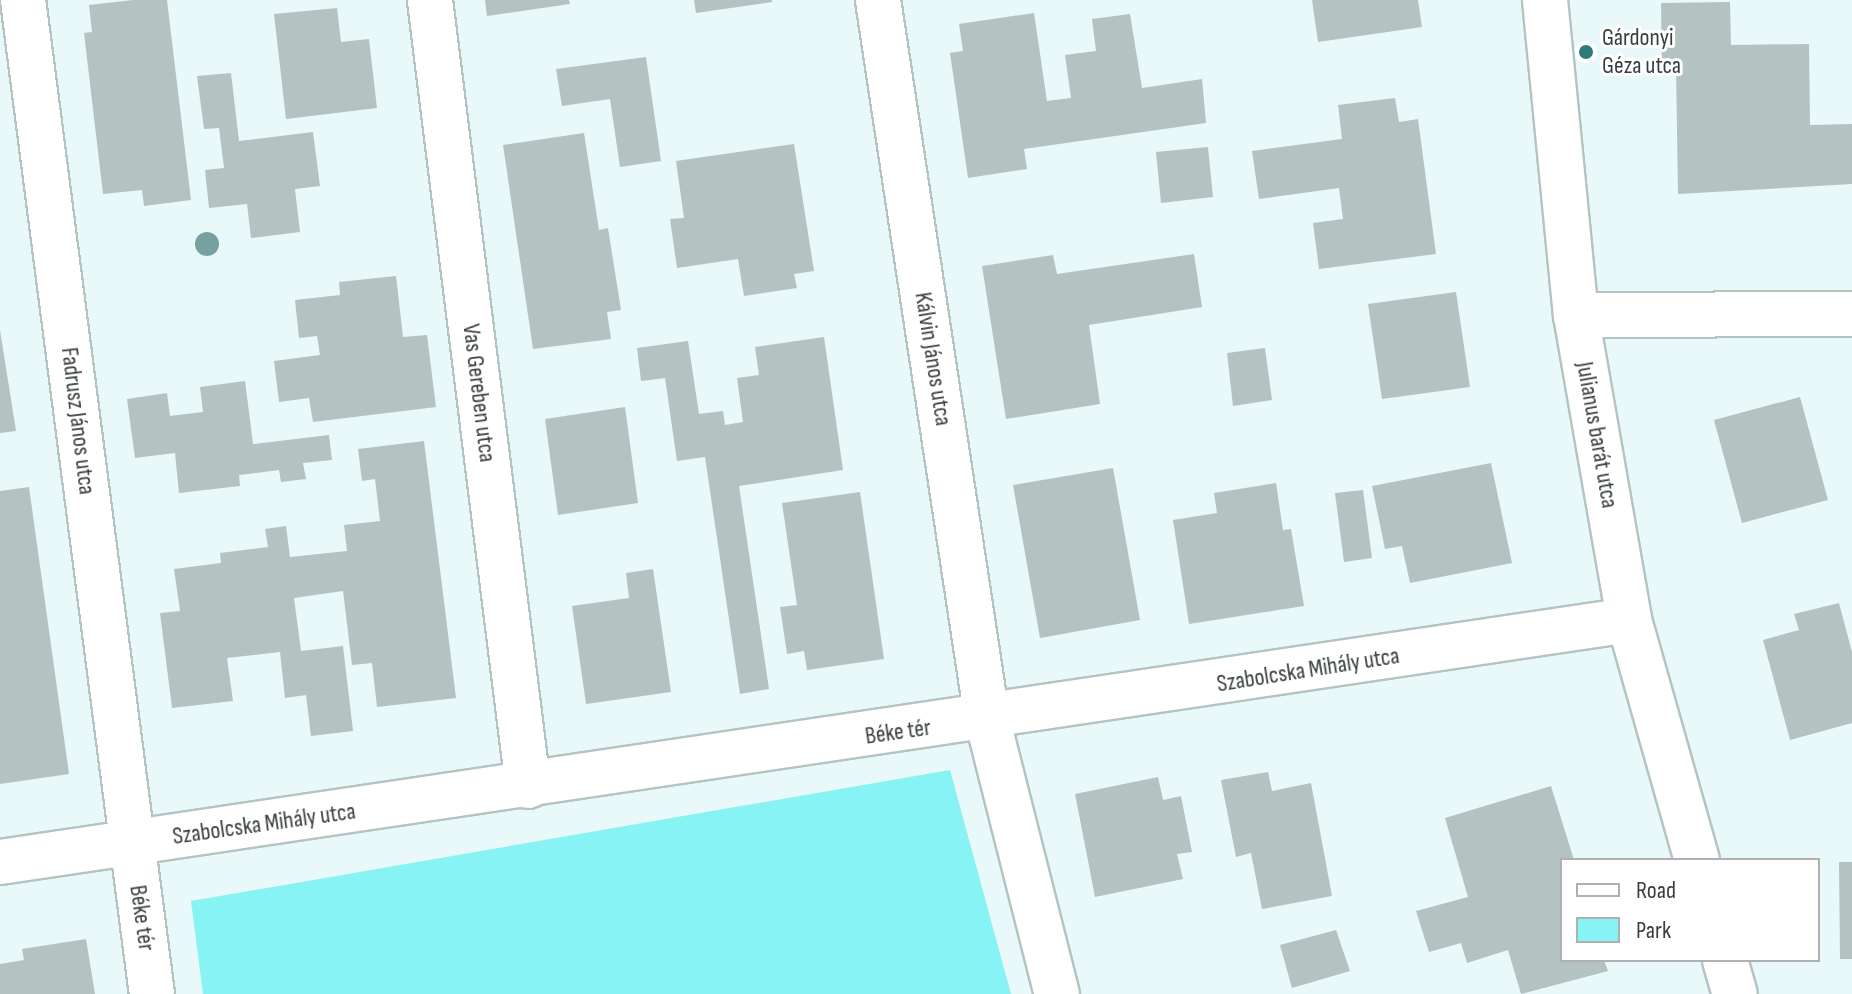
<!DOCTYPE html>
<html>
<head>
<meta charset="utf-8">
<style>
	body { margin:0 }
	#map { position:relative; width:1852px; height:994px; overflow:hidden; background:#e9f8f8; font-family:"Sofia Sans Condensed",sans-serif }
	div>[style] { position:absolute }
	.green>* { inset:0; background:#87f3f4 }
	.building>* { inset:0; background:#b5c2c2 }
	.roads { filter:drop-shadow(2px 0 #b5c3c3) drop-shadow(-2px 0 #b5c3c3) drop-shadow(0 2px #b5c3c3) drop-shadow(0 -2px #b5c3c3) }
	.minor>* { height:44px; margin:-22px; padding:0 22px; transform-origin:22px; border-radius:22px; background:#fff }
	.trees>* { width:24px; height:24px; margin:-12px; border-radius:50%; background:#76a1a1 }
	.dots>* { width:22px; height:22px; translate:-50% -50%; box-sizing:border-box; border:4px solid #fff; border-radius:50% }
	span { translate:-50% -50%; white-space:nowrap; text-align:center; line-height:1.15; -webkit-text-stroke:6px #fff; paint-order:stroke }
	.poi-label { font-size:24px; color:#383d3d }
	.left { translate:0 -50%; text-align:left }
	.street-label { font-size:24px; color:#383d3d }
	.legend { position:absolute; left:1560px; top:858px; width:260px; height:104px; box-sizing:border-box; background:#fff; border:2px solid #afb1b1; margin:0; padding:10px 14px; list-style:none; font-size:24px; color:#383d3d }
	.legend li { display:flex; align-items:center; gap:16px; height:40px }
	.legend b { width:40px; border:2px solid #afb1b1 }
</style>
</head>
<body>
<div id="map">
	<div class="green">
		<div style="clip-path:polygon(950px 770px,1011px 994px,203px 994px,191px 901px)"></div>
	</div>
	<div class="building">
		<div style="clip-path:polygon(133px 0,167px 0,191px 200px,144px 206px,142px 190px,103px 194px,84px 33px,92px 32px,89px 5px)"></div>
		<div style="clip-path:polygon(485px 0,569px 0,570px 4px,487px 16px)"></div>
		<div style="clip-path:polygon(694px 0,772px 0,772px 2px,696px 13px)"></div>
		<div style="clip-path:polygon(1312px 0,1418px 0,1422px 27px,1318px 42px)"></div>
		<div style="clip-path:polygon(1730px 2px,1731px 45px,1809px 44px,1810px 125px,1852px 124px,1852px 184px,1678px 194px,1676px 66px,1662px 67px,1661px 3px)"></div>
		<div style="clip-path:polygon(337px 8px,341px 42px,369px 39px,377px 108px,286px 119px,274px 14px)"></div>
		<div style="clip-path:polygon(1034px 13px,1047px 101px,1071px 98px,1065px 55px,1096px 51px,1092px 19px,1130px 14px,1142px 88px,1202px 79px,1206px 123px,1024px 149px,1027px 169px,968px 178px,950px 53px,963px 51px,959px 24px)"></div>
		<div style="clip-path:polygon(646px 57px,661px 161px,620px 167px,610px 99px,562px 106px,556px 69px)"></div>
		<div style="clip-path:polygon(231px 73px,239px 141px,313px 132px,320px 186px,295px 189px,300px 232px,251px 238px,247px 204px,209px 208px,205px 170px,224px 168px,219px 128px,204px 129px,197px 76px)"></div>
		<div style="clip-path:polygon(1395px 98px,1399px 122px,1418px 119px,1436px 254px,1319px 269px,1313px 223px,1343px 219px,1339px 188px,1259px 199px,1252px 151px,1342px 139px,1338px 105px)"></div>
		<div style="clip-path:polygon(584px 133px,599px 230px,608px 228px,621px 310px,607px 312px,611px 339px,533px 349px,503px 145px)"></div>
		<div style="clip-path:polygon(794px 144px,814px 271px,794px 274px,797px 288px,744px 296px,738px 259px,677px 268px,670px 219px,684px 218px,676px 161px)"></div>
		<div style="clip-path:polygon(1208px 147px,1213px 197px,1161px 203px,1156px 152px)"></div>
		<div style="clip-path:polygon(1194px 254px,1202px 307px,1089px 325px,1100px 404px,1006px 419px,982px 266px,1053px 255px,1057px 274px)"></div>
		<div style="clip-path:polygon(396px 276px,403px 337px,427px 335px,436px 407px,313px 422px,309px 398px,279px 402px,274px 361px,320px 355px,317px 336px,299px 338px,295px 300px,340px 295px,339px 282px)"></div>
		<div style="clip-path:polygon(1456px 292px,1470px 387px,1382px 399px,1368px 304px)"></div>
		<div style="clip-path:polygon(0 330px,16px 431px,0 433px)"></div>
		<div style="clip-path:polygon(824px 337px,843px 470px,739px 486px,769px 689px,740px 694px,705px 457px,677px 461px,665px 378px,641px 381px,637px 348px,688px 341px,699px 414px,723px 411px,725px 425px,743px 422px,737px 378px,759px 375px,755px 347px)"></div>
		<div style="clip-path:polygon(1265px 348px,1272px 400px,1233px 406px,1227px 353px)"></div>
		<div style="clip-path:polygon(245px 381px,253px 444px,329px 435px,332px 460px,303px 463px,306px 479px,281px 482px,279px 470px,239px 475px,240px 486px,179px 493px,175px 453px,135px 458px,127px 399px,167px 393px,170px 416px,203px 412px,200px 387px)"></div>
		<div style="clip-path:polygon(1800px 397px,1828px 500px,1742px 523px,1714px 420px)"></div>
		<div style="clip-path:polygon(625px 407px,638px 503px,558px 515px,545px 419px)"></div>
		<div style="clip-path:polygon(424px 441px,456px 698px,377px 707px,372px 663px,352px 665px,343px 591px,294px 598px,301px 651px,343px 646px,353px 731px,311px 736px,306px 695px,285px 698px,280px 652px,227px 658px,233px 701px,172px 708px,160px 613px,180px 611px,174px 569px,221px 563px,220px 553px,268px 547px,265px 529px,286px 526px,290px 557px,347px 551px,344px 525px,380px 521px,375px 479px,362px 481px,358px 449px)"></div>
		<div style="clip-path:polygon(1491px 463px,1512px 563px,1410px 583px,1402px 546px,1385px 549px,1372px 486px)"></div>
		<div style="clip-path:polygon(1113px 468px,1140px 620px,1040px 638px,1013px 485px)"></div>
		<div style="clip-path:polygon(1276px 483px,1283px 530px,1291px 529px,1304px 606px,1189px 624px,1173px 520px,1217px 513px,1214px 493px)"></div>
		<div style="clip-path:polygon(29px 487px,69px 774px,0 784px,0 491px)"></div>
		<div style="clip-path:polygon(1363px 490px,1372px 558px,1344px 562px,1335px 493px)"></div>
		<div style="clip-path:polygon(860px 492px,884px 659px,807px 670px,804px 651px,787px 654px,780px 607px,797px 605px,782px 503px)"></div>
		<div style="clip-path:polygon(653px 569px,671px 692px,586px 704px,572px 606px,629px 598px,626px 573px)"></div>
		<div style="clip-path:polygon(1839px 603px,1852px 652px,1852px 723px,1790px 740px,1763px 640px,1799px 630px,1794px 614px)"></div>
		<div style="clip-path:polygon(1268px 772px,1272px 791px,1311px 783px,1332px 896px,1262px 909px,1251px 853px,1236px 857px,1221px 780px)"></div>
		<div style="clip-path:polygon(1158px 777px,1163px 800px,1181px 796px,1192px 852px,1177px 854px,1183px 879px,1095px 897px,1075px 794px)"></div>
		<div style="clip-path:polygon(1551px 786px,1574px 860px,1562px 860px,1562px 960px,1604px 960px,1608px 971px,1521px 994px,1508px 950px,1467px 963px,1461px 943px,1429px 952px,1416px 911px,1468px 897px,1445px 818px)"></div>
		<div style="clip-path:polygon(1839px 862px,1852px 862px,1852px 959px,1840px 959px)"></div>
		<div style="clip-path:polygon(1336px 930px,1350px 971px,1292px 988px,1280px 945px)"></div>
		<div style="clip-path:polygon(86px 939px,95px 994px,0 994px,0 964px,24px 960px,22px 949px)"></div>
	</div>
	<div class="roads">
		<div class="minor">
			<div style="left:23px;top:0;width:1002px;rotate:82.61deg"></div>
			<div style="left:430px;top:0;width:792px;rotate:82.89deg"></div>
			<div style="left:878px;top:0;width:726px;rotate:81.37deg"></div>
			<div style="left:987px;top:718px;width:285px;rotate:75.8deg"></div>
			<div style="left:1545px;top:0;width:317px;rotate:84.4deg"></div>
			<div style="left:1576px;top:315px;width:310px;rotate:80.1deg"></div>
			<div style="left:1629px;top:620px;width:249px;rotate:74.2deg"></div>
			<div style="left:1576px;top:315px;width:276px;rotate:-0.2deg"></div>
			<div style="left:0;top:862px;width:1647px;rotate:-8.45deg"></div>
			<div style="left:1725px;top:960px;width:35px;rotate:74deg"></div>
		</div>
	</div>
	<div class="trees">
		<div style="left:207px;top:244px"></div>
	</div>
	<div class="dots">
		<div style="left:1586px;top:52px;background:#307a7a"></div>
	</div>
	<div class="poi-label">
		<span class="left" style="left:1602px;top:52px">Gárdonyi<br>Géza utca</span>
	</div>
	<div class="street-label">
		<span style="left:933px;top:359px;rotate:81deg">Kálvin János utca</span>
		<span style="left:479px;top:393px;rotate:83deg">Vas Gereben utca</span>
		<span style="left:78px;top:421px;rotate:83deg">Fadrusz János utca</span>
		<span style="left:1597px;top:435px;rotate:80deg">Julianus barát utca</span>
		<span style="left:1308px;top:670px;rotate:-9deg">Szabolcska Mihály utca</span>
		<span style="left:898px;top:732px;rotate:-8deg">Béke tér</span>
		<span style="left:264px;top:824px;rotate:-8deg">Szabolcska Mihály utca</span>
		<span style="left:142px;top:918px;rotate:82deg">Béke tér</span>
	</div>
	<ul class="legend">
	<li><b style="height:10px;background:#fff"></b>Road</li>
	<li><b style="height:22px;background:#87f3f4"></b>Park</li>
	</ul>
</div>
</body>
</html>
